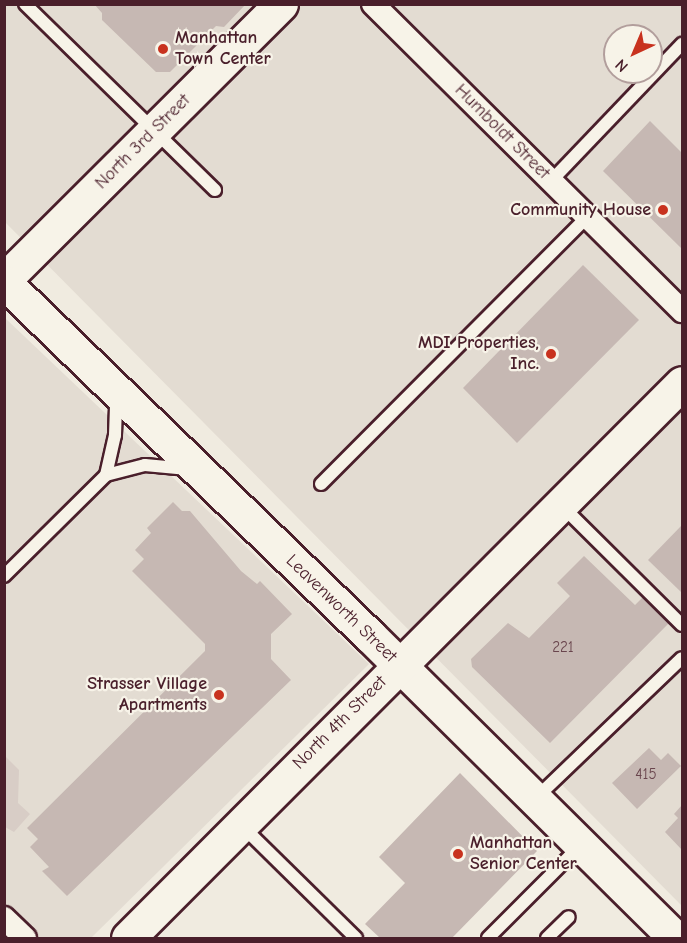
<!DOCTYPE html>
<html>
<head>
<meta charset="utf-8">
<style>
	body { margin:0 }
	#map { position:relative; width:687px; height:943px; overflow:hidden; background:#f0ebe0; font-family:"Comic Neue",sans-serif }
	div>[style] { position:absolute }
	.built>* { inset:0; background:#e3dcd2 }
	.green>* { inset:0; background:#d8cdc6 }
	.building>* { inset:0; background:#c6b8b3 }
	.roads { filter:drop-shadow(2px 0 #4a1f2b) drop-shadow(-2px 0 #4a1f2b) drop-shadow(0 2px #4a1f2b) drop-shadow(0 -2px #4a1f2b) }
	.lane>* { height:12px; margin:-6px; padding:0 6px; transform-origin:6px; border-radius:6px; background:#f7f3e8 }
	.street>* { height:22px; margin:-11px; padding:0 11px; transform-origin:11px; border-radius:11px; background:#f7f3e8 }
	.secondary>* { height:33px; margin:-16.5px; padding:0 16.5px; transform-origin:16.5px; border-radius:16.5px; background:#f7f3e8 }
	.dots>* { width:16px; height:16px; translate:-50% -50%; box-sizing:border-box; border:3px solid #f7f3e8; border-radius:50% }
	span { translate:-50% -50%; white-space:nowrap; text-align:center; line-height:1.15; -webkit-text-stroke:4.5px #f7f3e8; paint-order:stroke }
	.number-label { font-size:15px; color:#69454d }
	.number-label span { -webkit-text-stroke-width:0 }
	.poi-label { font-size:18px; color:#4a1f2b; font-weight:700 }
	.left { translate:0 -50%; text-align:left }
	.right { translate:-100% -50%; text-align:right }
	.street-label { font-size:18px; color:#4a1f2b }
	.frame { position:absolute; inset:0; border:6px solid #4a1f2b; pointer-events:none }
	.north { position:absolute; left:603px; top:24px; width:60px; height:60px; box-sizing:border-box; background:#f7f3e8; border:2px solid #b29e9c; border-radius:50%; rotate:224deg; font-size:16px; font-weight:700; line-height:24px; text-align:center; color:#4a1f2b }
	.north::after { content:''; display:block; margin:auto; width:21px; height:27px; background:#c8321e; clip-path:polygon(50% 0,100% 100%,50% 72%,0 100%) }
</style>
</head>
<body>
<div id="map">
	<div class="built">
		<div style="clip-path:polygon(evenodd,4px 5px,682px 5px,682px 906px,5px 222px,4px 5px,615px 36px,651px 36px,651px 72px,615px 72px,615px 36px)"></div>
		<div style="clip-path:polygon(4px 317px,369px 664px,91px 938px,5px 938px)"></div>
	</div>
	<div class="green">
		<div style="clip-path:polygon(5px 756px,19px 770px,18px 803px,30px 814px,14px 832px,5px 827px)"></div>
	</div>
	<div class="building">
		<div style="clip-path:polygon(94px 4px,246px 4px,224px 27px,216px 26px,170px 72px,156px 72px,102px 20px,102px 13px)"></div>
		<div style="clip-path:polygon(650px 121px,682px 153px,682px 249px,603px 171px)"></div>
		<div style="clip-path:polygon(583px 265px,639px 320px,517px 443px,463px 388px)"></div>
		<div style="clip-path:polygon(173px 502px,182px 511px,190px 511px,241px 571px,257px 584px,260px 581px,292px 614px,271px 634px,271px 659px,291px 680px,67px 896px,42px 871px,49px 867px,30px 847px,38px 839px,27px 828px,205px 651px,205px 644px,132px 571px,144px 559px,135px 550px,151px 533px,147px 528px)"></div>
		<div style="clip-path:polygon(682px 525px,682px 593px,648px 560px)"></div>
		<div style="clip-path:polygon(584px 556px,635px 605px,644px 596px,670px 622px,550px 743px,472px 667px,471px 659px,508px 623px,529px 638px,570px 596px,557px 583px)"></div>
		<div style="clip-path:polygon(649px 748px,661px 760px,668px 753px,681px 766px,637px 809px,612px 783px)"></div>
		<div style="clip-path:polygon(460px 773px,537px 851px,452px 938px,380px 938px,365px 924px,405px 883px,379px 857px)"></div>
		<div style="clip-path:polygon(682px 805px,682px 850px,665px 832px,678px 818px,674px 814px)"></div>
	</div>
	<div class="roads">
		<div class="lane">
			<div style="left:25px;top:4px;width:266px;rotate:44.4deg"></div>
			<div style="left:551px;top:181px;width:190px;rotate:-46.3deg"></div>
			<div style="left:106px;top:475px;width:41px;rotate:-77.3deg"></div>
			<div style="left:115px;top:435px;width:36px;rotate:-88deg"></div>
			<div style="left:321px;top:484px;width:377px;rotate:-45.1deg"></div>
			<div style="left:562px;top:506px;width:169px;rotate:44.8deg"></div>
			<div style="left:4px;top:576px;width:144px;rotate:-44.7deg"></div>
			<div style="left:106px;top:475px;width:40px;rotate:-14.4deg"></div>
			<div style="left:145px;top:465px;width:43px;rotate:5.3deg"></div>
			<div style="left:536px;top:798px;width:202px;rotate:-43.8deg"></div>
			<div style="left:242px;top:826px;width:160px;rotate:44.5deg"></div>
			<div style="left:488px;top:938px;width:130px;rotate:-45deg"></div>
			<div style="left:547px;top:938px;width:30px;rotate:-44deg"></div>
		</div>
		<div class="street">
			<div style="left:373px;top:4px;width:436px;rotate:44.8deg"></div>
			<div style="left:4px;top:918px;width:29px;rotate:44deg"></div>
		</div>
		<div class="secondary">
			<div style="left:4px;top:280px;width:391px;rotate:-44.9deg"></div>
			<div style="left:4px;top:282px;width:509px;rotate:44.05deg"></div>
			<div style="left:370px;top:636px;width:429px;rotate:44.7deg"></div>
			<div style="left:128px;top:938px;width:784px;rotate:-45.05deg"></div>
		</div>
	</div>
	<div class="dots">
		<div style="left:163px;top:49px;background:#c8321e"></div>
		<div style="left:663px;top:210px;background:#c8321e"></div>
		<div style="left:551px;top:354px;background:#c8321e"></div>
		<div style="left:219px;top:695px;background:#c8321e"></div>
		<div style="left:458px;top:854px;background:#c8321e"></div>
	</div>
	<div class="number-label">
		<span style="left:563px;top:648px">221</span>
		<span style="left:646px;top:775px">415</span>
	</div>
	<div class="poi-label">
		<span class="left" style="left:175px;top:49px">Manhattan<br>Town Center</span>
		<span class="right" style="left:651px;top:210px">Community House</span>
		<span class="right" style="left:539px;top:354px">MDI Properties,<br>Inc.</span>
		<span class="right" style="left:207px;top:695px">Strasser Village<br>Apartments</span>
		<span class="left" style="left:470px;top:854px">Manhattan<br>Senior Center</span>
	</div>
	<div class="street-label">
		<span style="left:502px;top:132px;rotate:45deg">Humboldt Street</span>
		<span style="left:143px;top:142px;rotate:-45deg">North 3rd Street</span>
		<span style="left:341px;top:609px;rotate:44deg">Leavenworth Street</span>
		<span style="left:340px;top:723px;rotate:-45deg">North 4th Street</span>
	</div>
	<div class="frame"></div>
	<div class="north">N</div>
</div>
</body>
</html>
